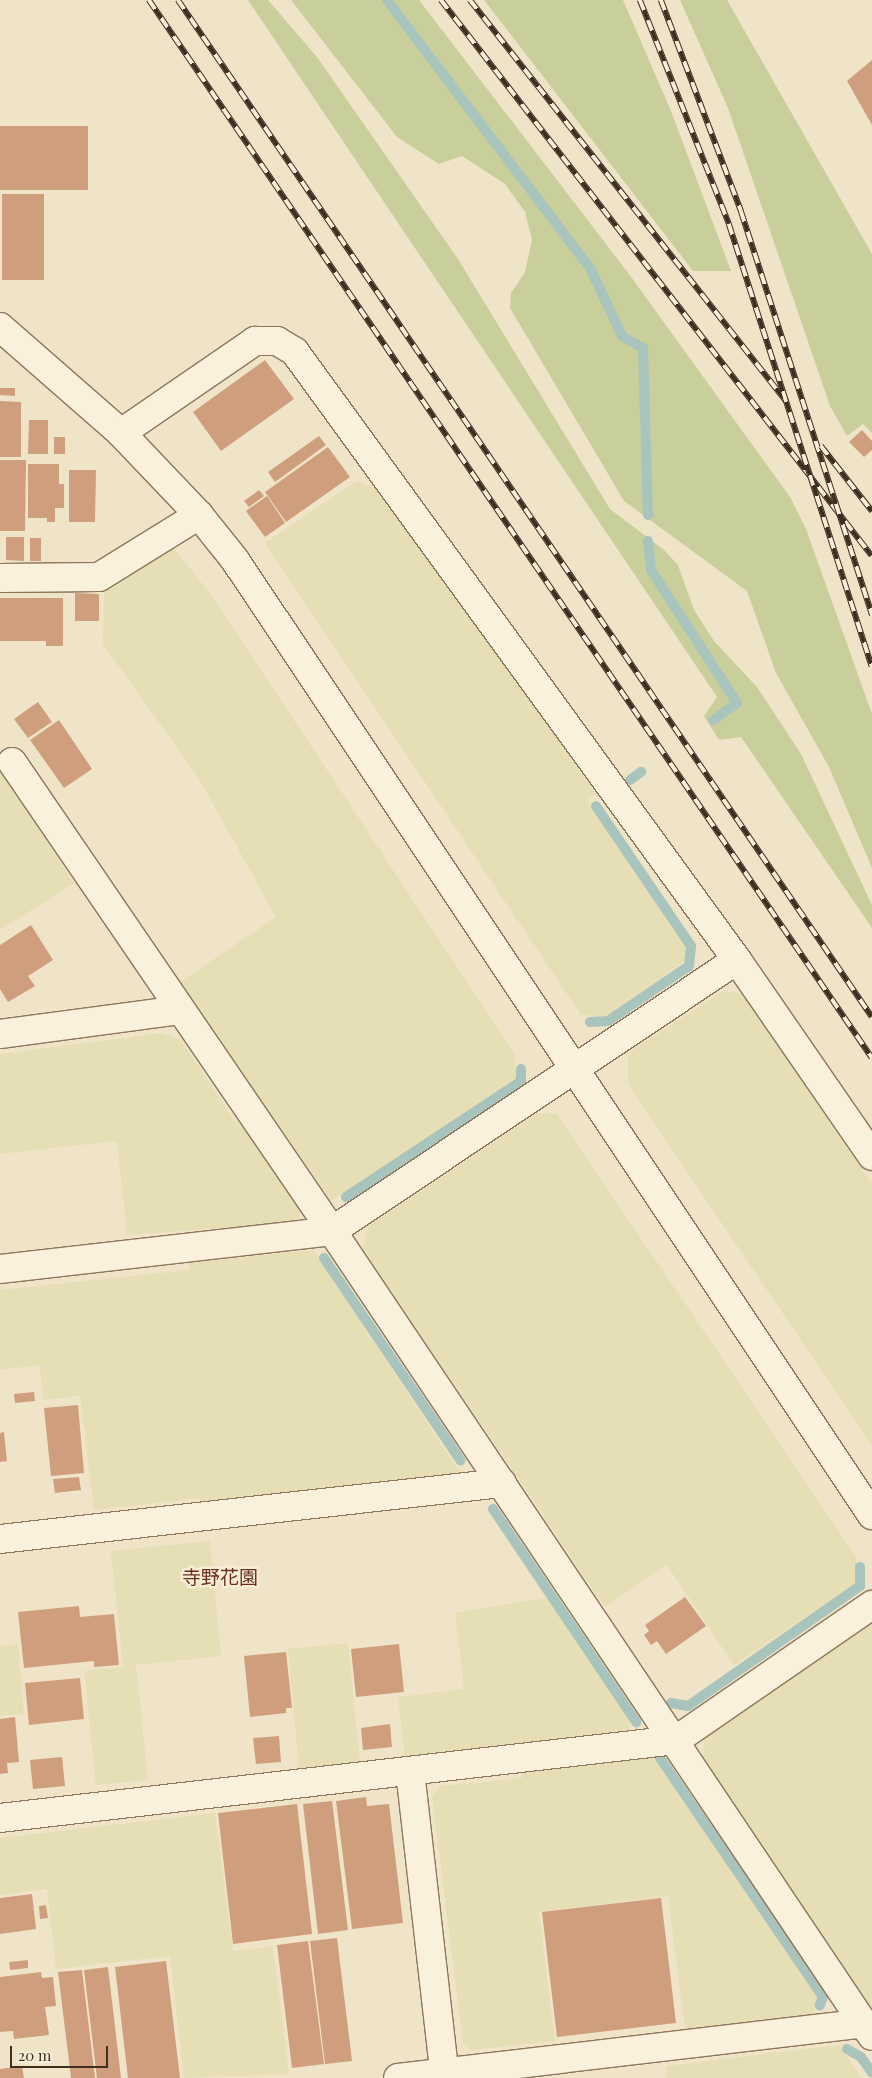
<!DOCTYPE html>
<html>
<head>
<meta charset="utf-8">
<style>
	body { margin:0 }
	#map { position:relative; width:872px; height:2078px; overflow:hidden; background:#f0e4c8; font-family:"Playfair Display","Noto Sans JP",serif }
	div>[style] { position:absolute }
	.farmland>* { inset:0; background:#e6deb5 }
	.green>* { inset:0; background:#c9cf9b }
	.stream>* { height:10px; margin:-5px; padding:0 5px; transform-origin:5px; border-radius:5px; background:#a9c4bc }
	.building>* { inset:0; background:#cf9f7d }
	.roads { filter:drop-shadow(1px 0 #8d765c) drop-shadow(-1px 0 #8d765c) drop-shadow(0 1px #8d765c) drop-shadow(0 -1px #8d765c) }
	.street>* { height:28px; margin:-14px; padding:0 14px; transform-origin:14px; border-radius:14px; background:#faf1dc }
	.secondary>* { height:28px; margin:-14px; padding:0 14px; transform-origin:14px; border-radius:14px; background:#faf1dc }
	.rail>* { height:5.5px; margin-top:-2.75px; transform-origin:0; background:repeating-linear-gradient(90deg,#f7eed8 0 11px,#3d2e20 0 22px); box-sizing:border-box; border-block:1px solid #3d2e20 }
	span { translate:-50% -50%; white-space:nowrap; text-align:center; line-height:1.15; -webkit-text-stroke:5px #f7eed8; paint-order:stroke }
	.quarter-label { font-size:19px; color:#6b2e1e }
	.scale { position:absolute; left:10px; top:2046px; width:98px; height:22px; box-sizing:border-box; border:2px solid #3d2e20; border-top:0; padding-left:6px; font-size:15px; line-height:18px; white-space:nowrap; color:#3d2e20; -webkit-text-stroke:4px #f7eed8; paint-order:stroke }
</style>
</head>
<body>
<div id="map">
	<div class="farmland">
		<div style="clip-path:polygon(357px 481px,384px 492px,596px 794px,587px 800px,688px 947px,685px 961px,605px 1016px,581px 1015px,265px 543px)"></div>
		<div style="clip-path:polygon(171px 545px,209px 592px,515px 1054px,516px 1078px,331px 1201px,180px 982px,276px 917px,198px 777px,103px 644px,104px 587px)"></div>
		<div style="clip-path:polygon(0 768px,74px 883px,0 930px)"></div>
		<div style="clip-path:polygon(723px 991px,742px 994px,872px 1184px,872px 1446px,628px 1084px,628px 1053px)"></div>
		<div style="clip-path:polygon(162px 1033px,181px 1040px,236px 1123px,242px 1119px,301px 1209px,298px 1222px,127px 1235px,117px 1141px,0 1154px,0 1054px)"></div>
		<div style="clip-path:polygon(538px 1113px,557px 1114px,857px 1558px,856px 1583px,734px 1665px,667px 1565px,605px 1607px,363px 1249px,367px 1227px)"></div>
		<div style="clip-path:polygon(313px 1250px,461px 1474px,200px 1504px,199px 1498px,94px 1510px,80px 1396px,44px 1400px,39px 1365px,0 1370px,0 1290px,189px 1270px,189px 1263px)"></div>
		<div style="clip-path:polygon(210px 1541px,221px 1656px,136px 1665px,148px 1780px,96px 1785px,84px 1671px,123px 1667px,111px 1551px)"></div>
		<div style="clip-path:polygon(547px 1598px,631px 1722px,628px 1730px,405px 1757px,398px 1697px,464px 1689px,455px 1613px)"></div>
		<div style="clip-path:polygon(872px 1623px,872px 2008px,703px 1757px,705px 1736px)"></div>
		<div style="clip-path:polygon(348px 1643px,360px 1762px,299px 1768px,288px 1649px)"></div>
		<div style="clip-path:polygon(18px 1644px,24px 1714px,0 1716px,0 1646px)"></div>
		<div style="clip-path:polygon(653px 1757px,819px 1999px,813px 2015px,685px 2030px,668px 1896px,539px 1912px,555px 2041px,472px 2050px,463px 2043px,432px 1796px,440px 1786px,522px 1778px,521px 1770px)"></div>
		<div style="clip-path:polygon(215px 1813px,233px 1951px,273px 1946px,289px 2074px,184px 2078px,170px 1956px,56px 1969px,47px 1889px,0 1895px,0 1838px)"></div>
		<div style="clip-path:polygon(839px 2045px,862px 2078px,667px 2078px,666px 2066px)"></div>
	</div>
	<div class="green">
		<div style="clip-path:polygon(248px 0,268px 0,317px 57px,458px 259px,610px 509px,664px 550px,678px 565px,694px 610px,714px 641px,757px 687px,801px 754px,872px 905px,872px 928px,741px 737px,719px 740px,704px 716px,717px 697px)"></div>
		<div style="clip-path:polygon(291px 0,419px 0,629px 274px,790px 497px,806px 529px,872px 714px,872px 868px,829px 767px,776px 673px,747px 591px,624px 501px,510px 308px,511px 293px,525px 272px,532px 240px,525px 212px,505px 184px,462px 156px,439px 164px,397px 137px)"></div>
		<div style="clip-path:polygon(484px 0,623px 0,671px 111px,731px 271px,693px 271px)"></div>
		<div style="clip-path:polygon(680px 0,727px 0,872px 254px,872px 433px,863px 424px,847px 436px,830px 406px,728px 108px)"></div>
	</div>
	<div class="stream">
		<div style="left:387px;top:0;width:338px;rotate:52.9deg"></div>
		<div style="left:591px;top:270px;width:73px;rotate:64.8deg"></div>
		<div style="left:622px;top:336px;width:24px;rotate:30deg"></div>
		<div style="left:643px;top:348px;width:167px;rotate:88.3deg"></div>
		<div style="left:648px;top:541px;width:29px;rotate:84deg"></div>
		<div style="left:651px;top:570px;width:158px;rotate:57.1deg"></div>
		<div style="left:737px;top:703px;width:29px;rotate:144deg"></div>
		<div style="left:630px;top:780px;width:14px;rotate:-36deg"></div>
		<div style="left:590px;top:1022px;width:18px;rotate:-3deg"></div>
		<div style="left:608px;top:1021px;width:98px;rotate:-34.2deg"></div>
		<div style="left:689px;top:966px;width:20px;rotate:-84deg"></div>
		<div style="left:691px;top:946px;width:169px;rotate:-124.2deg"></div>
		<div style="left:346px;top:1197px;width:210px;rotate:-33.5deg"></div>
		<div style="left:521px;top:1081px;width:12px;rotate:-90deg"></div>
		<div style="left:324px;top:1258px;width:244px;rotate:56deg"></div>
		<div style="left:493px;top:1509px;width:257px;rotate:56.1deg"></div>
		<div style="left:671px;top:1703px;width:17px;rotate:10deg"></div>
		<div style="left:688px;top:1706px;width:210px;rotate:-34.9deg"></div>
		<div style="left:860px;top:1586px;width:19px;rotate:-90deg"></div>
		<div style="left:660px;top:1758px;width:289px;rotate:55.7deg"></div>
		<div style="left:823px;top:1997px;width:9px;rotate:111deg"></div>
		<div style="left:847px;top:2049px;width:16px;rotate:30deg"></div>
		<div style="left:861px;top:2057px;width:19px;rotate:55deg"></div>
	</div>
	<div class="building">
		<div style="clip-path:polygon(872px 60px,872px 125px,847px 81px)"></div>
		<div style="clip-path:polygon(0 126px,88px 126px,88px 190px,0 190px)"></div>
		<div style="clip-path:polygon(2px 194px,44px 194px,44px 280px,2px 280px)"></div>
		<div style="clip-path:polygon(265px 360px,294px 399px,221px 451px,193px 412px)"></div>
		<div style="clip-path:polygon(0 388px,15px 388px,15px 396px,0 395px)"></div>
		<div style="clip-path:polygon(0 401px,21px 402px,21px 457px,0 457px)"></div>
		<div style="clip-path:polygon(29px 420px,48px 420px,48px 454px,28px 454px)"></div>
		<div style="clip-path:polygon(862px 430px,872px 441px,872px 450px,864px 457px,849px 442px)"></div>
		<div style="clip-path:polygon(319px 436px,326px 445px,275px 482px,268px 472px)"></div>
		<div style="clip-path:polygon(54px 437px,65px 437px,65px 454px,54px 454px)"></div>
		<div style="clip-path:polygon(328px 447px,350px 477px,286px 522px,265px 492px)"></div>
		<div style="clip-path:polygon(0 460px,26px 460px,25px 531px,0 531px)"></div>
		<div style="clip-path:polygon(28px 464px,59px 464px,59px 484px,64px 484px,64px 508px,55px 508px,55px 522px,47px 522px,47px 518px,28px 518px)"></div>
		<div style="clip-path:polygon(69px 470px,96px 470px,95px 522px,69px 522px)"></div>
		<div style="clip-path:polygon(259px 490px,264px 496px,249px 507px,244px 501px)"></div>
		<div style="clip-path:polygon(267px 496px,285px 523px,265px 537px,246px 511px)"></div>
		<div style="clip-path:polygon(6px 537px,24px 537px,24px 561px,6px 560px)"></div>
		<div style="clip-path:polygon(30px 538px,41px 538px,41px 561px,30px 561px)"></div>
		<div style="clip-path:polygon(75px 593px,99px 594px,99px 621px,75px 621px)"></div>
		<div style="clip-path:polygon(0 598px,63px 598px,63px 646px,46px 646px,46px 641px,0 641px)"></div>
		<div style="clip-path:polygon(38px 702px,52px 722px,28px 738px,14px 719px)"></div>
		<div style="clip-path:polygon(59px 720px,92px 769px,64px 788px,30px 740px)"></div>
		<div style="clip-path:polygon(31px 925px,53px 960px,28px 976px,35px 986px,8px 1002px,0 989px,0 945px)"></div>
		<div style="clip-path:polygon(34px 1392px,35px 1401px,15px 1403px,14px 1394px)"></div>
		<div style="clip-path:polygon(78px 1405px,84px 1473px,51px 1476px,44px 1408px)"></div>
		<div style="clip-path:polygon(4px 1432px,7px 1461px,0 1462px,0 1433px)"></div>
		<div style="clip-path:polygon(79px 1477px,81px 1490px,55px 1493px,53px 1479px)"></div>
		<div style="clip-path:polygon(685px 1597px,706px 1626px,666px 1654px,657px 1641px,651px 1645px,644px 1635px,649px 1631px,645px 1625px)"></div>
		<div style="clip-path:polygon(79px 1606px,80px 1617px,114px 1614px,119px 1665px,94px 1667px,94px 1661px,24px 1668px,18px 1612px)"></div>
		<div style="clip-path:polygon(399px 1644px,404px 1692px,356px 1697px,351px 1649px)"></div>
		<div style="clip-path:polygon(286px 1652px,292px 1708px,286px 1708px,286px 1713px,250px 1717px,244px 1656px)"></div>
		<div style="clip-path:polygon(80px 1678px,84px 1719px,29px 1725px,25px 1683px)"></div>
		<div style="clip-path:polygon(15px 1717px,19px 1762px,7px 1763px,8px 1773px,0 1774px,0 1719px)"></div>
		<div style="clip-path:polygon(390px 1724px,392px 1747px,363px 1750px,361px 1728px)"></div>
		<div style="clip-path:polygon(279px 1736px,281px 1762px,256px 1764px,253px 1738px)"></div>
		<div style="clip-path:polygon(62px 1757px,65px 1786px,33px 1789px,30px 1760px)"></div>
		<div style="clip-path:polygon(366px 1797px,367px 1806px,389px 1804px,403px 1923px,352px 1929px,336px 1801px)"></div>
		<div style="clip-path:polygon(332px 1801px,348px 1930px,318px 1934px,303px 1804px)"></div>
		<div style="clip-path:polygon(297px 1804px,312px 1934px,233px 1944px,218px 1813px)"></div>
		<div style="clip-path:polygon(32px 1894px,36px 1929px,0 1934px,0 1898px)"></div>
		<div style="clip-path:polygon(661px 1898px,676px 2023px,557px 2037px,542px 1912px)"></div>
		<div style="clip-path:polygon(46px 1905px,48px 1918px,40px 1919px,39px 1906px)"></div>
		<div style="clip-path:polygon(337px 1938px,352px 2061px,325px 2064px,310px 1941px)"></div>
		<div style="clip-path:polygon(308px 1941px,324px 2064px,292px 2068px,277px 1945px)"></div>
		<div style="clip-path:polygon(28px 1960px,28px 1968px,10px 1970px,9px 1962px)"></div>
		<div style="clip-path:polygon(166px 1961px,180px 2078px,128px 2078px,115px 1967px)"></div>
		<div style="clip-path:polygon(108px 1967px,121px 2078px,97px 2078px,84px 1970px)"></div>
		<div style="clip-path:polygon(82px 1970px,95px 2078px,71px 2078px,58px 1972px)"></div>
		<div style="clip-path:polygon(41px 1972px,42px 1978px,53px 1977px,56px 2006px,45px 2007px,49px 2035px,14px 2039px,13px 2031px,0 2032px,0 1977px)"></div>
		<div style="clip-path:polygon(22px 2066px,24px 2078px,0 2078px,0 2069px)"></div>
	</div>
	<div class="roads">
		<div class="street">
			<div style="left:121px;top:433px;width:163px;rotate:-34.5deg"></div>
			<div style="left:255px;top:341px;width:22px"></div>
			<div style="left:277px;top:341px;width:21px;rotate:31deg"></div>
			<div style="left:295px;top:352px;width:752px;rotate:53.98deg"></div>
			<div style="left:737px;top:960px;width:238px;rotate:55.4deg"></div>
			<div style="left:0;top:578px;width:99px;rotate:-0.6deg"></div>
			<div style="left:99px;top:577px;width:118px;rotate:-31.8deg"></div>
			<div style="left:12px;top:762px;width:568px;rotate:55.69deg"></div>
			<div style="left:332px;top:1231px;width:969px;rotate:56.15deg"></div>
			<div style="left:0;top:1034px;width:181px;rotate:-7.6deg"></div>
			<div style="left:0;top:1269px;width:334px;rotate:-6.5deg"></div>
			<div style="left:332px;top:1231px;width:487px;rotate:-33.8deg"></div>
			<div style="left:0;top:1539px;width:505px;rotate:-6.37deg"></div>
			<div style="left:410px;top:1771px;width:309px;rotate:83.5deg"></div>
			<div style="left:0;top:1818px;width:680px;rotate:-6.58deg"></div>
			<div style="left:676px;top:1740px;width:238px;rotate:-34.6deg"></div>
			<div style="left:398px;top:2078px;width:469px;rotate:-6.7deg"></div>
		</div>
		<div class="secondary">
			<div style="left:0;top:327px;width:161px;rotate:41.2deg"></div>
			<div style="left:121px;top:433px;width:113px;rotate:46.4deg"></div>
			<div style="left:199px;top:515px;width:58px;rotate:51.3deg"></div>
			<div style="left:235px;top:560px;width:1148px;rotate:56.3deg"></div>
		</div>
	</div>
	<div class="rail">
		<div style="left:149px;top:0;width:1281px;rotate:55.65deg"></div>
		<div style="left:178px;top:0;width:1231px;rotate:55.69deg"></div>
		<div style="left:441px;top:0;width:703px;rotate:52.22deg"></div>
		<div style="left:470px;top:0;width:511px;rotate:51.76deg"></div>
		<div style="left:640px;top:0;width:241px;rotate:68.3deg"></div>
		<div style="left:729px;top:224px;width:465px;rotate:72.1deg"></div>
		<div style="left:661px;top:0;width:226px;rotate:69.2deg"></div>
		<div style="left:741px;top:211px;width:425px;rotate:72deg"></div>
		<div style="left:821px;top:446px;width:83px;rotate:51.9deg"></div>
	</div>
	<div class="quarter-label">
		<span style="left:220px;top:1577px">寺野花園</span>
	</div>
	<div class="scale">20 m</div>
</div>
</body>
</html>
